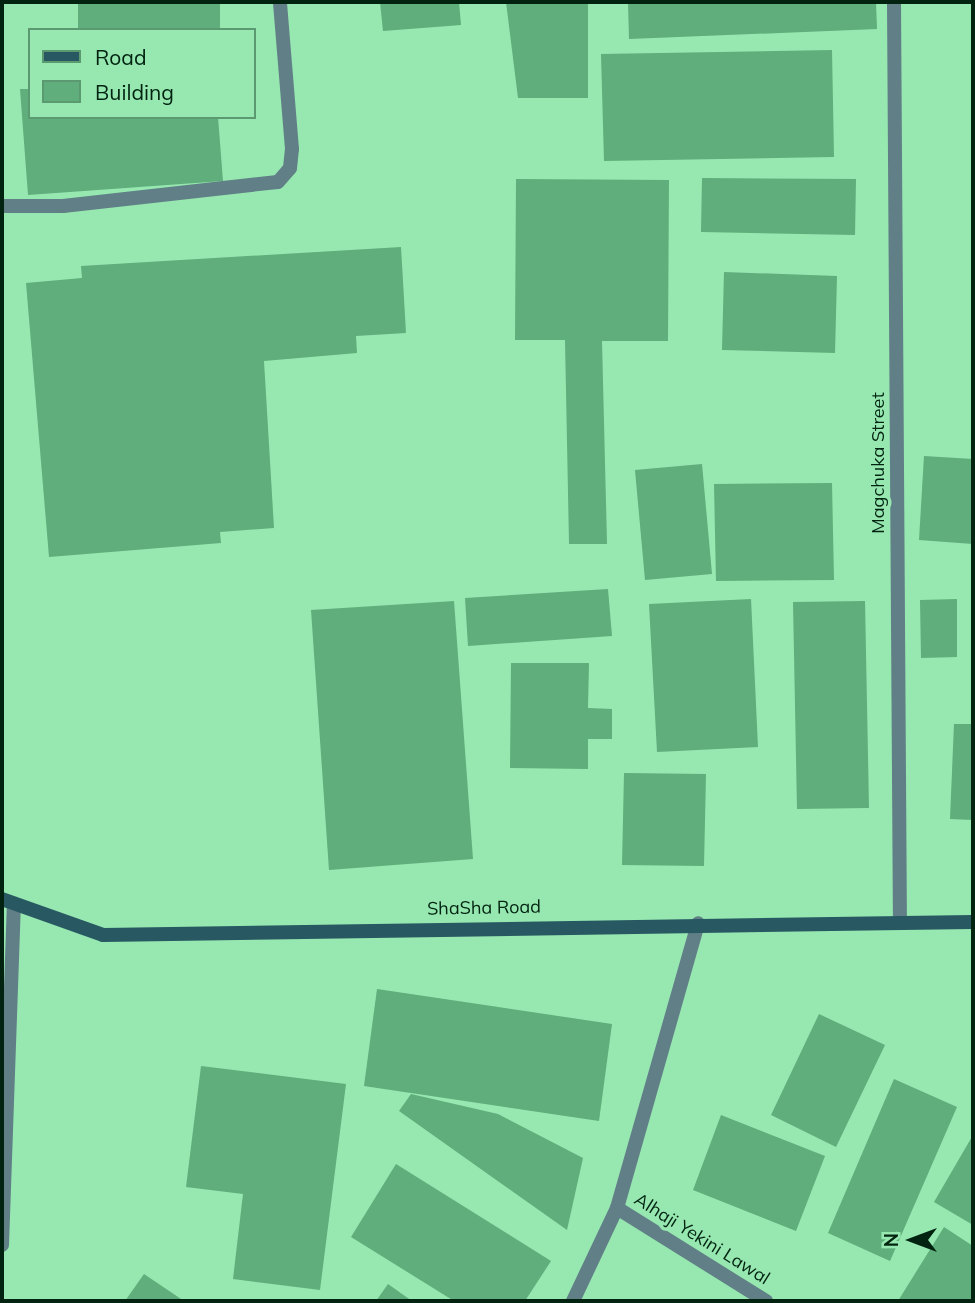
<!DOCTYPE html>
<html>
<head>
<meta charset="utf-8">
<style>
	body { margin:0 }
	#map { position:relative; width:975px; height:1303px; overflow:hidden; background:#97e7b1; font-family:Mulish,sans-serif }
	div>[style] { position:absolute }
	.building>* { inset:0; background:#5fae7b }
	.lane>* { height:14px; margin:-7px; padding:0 7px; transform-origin:7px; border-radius:7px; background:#617f86 }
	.street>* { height:14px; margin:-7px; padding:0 7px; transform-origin:7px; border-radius:7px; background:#617f86 }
	.secondary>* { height:14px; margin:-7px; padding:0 7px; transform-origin:7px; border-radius:7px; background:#285862 }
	span { translate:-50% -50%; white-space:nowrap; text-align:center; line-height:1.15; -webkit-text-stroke:7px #97e7b1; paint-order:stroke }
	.street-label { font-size:18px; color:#012310 }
	.frame { position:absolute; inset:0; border:4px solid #012310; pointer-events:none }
	.legend { position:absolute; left:28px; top:28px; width:228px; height:91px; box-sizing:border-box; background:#97e7b1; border:2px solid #5b9971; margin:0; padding:9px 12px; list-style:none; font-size:21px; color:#012310 }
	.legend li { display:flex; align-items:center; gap:14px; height:35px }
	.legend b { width:35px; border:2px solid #5b9971 }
	.north { position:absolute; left:877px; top:1205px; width:70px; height:70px; -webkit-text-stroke:5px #97e7b1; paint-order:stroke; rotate:270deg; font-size:19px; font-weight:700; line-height:28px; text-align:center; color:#012310 }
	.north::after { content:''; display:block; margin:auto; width:24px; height:32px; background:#012310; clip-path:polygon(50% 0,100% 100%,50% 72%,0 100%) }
</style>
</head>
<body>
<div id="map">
	<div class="building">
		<div style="clip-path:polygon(78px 2px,220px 2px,220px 30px,78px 30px)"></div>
		<div style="clip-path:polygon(380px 2px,459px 2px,461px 25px,383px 31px)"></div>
		<div style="clip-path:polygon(506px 2px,588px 2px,588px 98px,518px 98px)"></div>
		<div style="clip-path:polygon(628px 2px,876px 2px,877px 29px,629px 39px)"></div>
		<div style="clip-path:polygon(832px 50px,834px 157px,604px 161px,601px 54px)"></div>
		<div style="clip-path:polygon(20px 89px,30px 89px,30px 117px,218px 117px,223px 181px,28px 195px)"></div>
		<div style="clip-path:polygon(702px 178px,856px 179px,855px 235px,701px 232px)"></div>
		<div style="clip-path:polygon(516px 179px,669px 180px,668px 341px,602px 341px,607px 544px,569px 544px,565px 340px,515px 340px)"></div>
		<div style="clip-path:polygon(401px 247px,406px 333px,356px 336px,357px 353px,264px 361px,274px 528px,220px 532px,221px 543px,49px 557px,26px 283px,82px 278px,81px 266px)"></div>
		<div style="clip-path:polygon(724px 272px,837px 276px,835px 353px,722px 350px)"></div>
		<div style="clip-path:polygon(924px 456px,973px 459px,973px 544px,919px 540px)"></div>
		<div style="clip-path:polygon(702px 464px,712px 574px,645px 580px,635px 470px)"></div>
		<div style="clip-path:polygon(832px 483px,834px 580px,716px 581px,714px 484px)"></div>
		<div style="clip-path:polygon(608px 589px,612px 636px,468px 646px,465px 598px)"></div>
		<div style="clip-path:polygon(751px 599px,758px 747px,657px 752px,649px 604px)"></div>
		<div style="clip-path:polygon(957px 599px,957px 657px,921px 658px,920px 600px)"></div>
		<div style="clip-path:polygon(454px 601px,473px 859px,329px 870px,311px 610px)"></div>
		<div style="clip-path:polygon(865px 601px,869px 808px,797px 809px,793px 602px)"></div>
		<div style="clip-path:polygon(511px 663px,589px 663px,588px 708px,612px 709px,612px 739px,588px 739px,588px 769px,510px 768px)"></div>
		<div style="clip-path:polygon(954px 724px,973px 724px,973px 820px,950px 819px)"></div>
		<div style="clip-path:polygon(624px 773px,706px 774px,704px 866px,622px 865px)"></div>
		<div style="clip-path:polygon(377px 989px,612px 1024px,599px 1121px,364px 1086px)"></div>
		<div style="clip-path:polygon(819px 1014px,885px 1045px,836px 1147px,771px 1115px)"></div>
		<div style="clip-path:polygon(201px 1066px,346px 1084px,320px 1290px,233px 1279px,243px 1194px,186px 1187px)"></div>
		<div style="clip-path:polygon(894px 1079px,957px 1107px,890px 1261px,828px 1233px)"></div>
		<div style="clip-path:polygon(411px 1094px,498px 1114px,583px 1158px,567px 1230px,399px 1111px)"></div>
		<div style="clip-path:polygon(721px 1115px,825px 1156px,796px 1231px,693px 1190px)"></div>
		<div style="clip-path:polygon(973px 1135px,973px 1225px,934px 1202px)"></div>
		<div style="clip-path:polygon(396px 1164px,551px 1261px,525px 1301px,454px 1301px,351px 1237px)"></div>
		<div style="clip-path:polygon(944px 1227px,973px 1246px,973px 1301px,898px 1301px)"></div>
		<div style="clip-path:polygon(144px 1274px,184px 1301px,125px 1301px)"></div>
		<div style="clip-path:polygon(388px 1284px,412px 1301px,376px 1301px)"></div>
	</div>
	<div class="lane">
		<div style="left:2px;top:206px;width:61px"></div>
		<div style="left:63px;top:206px;width:216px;rotate:-6.4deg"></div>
		<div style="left:278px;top:182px;width:18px;rotate:-49deg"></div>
		<div style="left:290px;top:168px;width:19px;rotate:-84deg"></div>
		<div style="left:292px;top:149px;width:147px;rotate:-94.7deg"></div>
	</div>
	<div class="street">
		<div style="left:894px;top:2px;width:921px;rotate:89.63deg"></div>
		<div style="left:617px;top:1208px;width:176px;rotate:32deg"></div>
		<div style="left:2px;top:1245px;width:338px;rotate:-88deg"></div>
		<div style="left:573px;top:1301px;width:103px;rotate:-64.7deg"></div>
		<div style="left:617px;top:1208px;width:296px;rotate:-74.1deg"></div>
	</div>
	<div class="secondary">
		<div style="left:2px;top:899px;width:107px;rotate:19.6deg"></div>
		<div style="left:103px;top:935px;width:870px;rotate:-0.86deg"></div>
	</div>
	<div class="street-label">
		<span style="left:878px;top:463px;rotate:-90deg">Magchuka Street</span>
		<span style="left:484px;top:908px;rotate:-1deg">ShaSha Road</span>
		<span style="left:702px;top:1239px;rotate:32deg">Alhaji Yekini Lawal</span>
	</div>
	<div class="frame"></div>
	<ul class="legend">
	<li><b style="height:9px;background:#285862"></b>Road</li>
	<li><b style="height:19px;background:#5fae7b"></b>Building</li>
	</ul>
	<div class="north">N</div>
</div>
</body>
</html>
